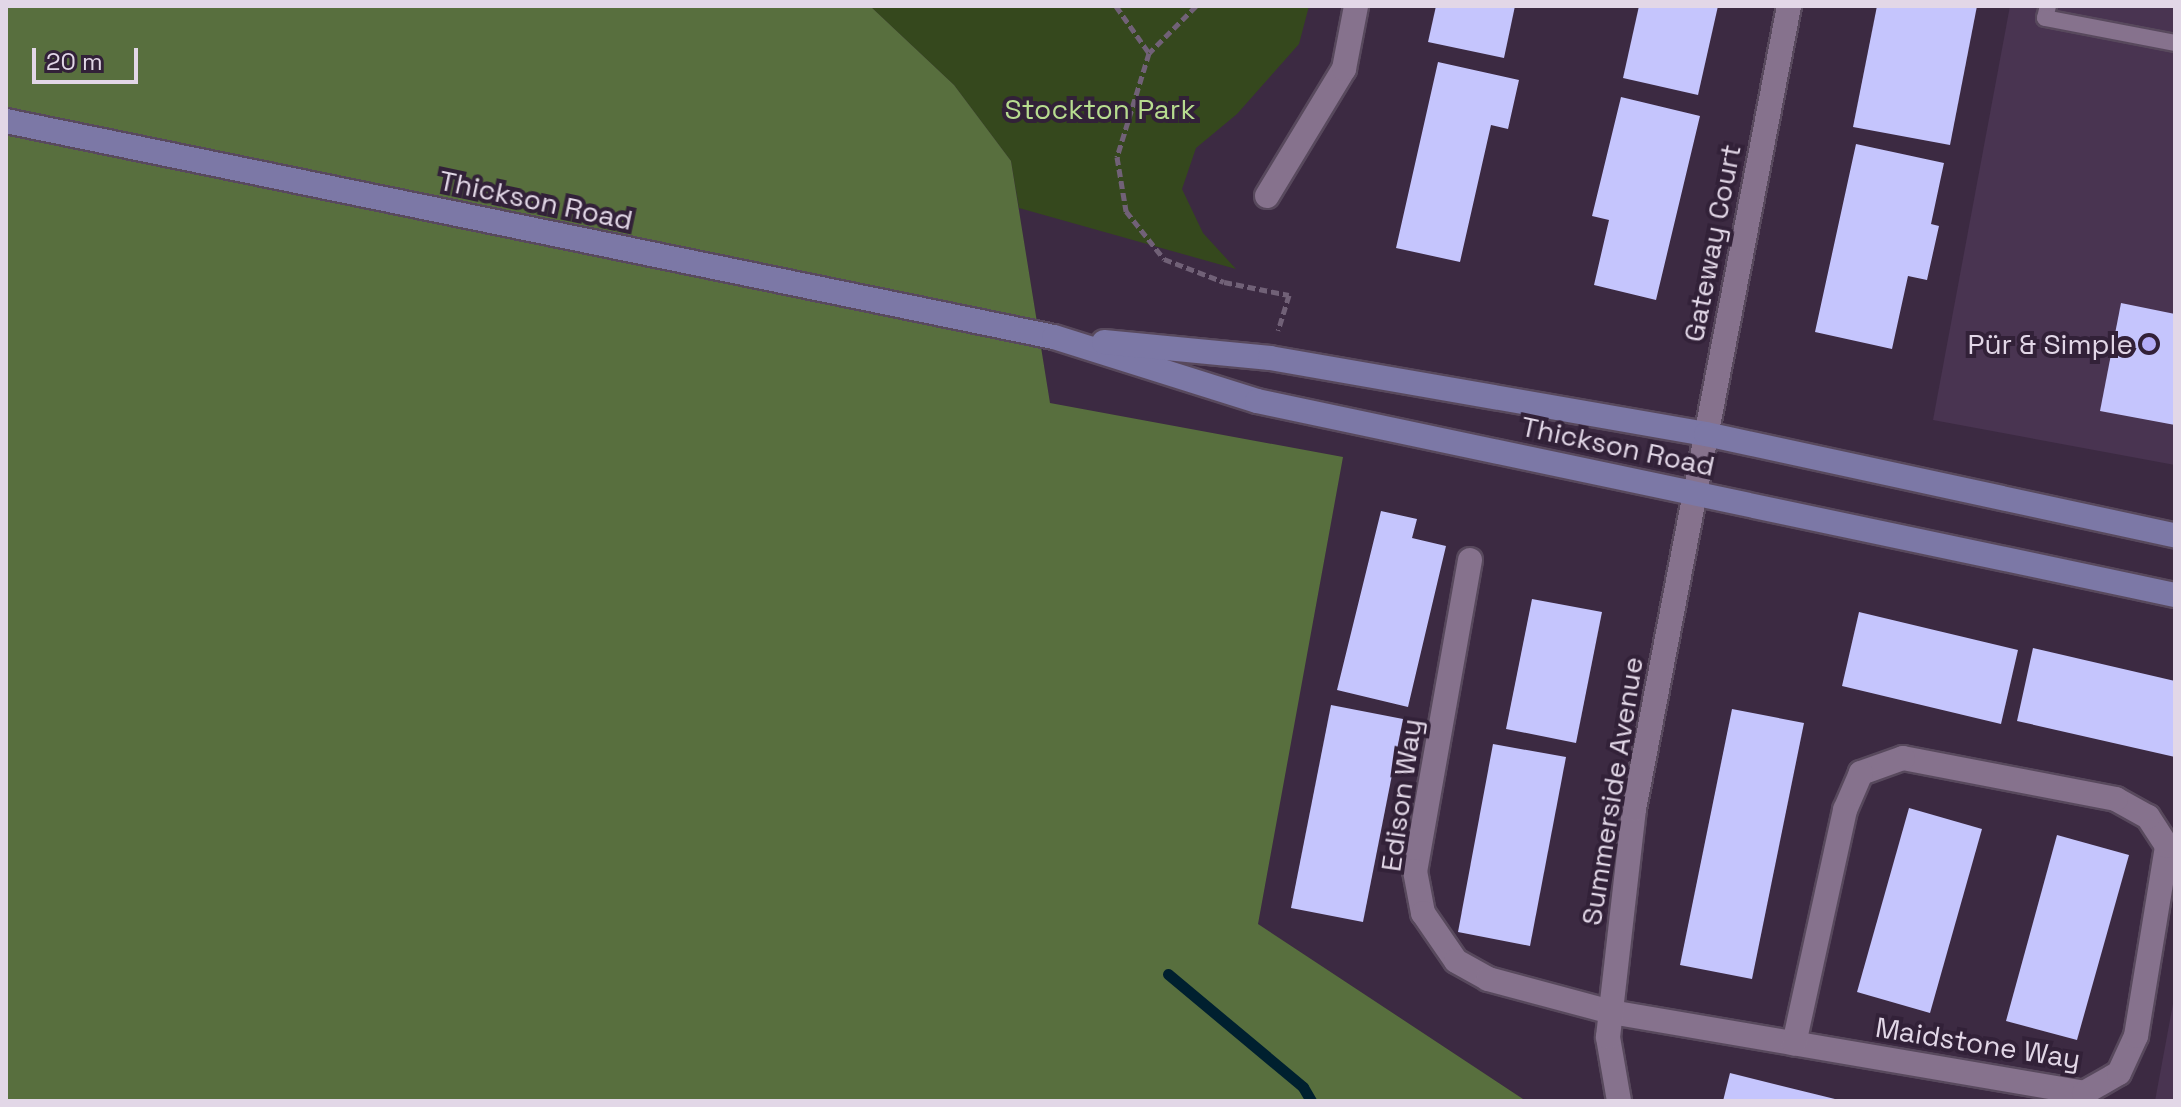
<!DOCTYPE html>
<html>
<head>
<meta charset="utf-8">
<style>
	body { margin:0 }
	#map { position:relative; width:2181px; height:1107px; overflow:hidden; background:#3c2a42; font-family:"Space Grotesk",sans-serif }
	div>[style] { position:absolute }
	.built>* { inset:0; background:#493451 }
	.green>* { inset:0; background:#35481d }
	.forest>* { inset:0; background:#586f3e }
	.stream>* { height:11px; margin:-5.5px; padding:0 5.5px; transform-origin:5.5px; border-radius:5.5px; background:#00202f }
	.building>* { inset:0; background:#c5c5fd }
	.path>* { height:5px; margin-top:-2.5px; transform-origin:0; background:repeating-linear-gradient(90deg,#716177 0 8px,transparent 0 12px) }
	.roads { filter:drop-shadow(2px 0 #58495d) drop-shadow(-2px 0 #58495d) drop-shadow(0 2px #58495d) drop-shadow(0 -2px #58495d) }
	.lane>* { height:16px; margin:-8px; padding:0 8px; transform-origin:8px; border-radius:8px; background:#86728d }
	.street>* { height:24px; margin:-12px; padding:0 12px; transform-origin:12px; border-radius:12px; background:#86728d }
	.secondary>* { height:24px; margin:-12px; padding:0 12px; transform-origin:12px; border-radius:12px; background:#7c78a6 }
	.dots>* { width:22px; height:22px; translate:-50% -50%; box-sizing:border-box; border:4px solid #322138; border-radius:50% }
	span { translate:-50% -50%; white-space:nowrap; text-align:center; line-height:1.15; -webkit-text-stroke:8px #322138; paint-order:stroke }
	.park-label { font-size:28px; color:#b7dc8f }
	.street-label { font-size:28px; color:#e2d7e7 }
	.poi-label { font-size:28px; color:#e2d7e7 }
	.right { translate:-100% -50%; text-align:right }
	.frame { position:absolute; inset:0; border:8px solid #e2d7e7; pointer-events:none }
	.scale { position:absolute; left:32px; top:48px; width:106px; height:36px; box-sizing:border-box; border:4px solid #e2d7e7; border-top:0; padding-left:10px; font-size:24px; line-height:28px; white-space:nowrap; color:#e2d7e7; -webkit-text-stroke:6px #322138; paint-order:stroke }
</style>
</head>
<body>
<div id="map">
	<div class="built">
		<div style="clip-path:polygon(2010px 6px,2175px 6px,2175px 465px,1933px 420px)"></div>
		<div style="clip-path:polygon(2175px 993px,2175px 1101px,2155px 1101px)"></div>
	</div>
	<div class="green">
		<div style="clip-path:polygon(870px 6px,1309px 6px,1299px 44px,1237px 114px,1196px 148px,1182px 189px,1203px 233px,1236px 269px,1019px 208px,1011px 161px,954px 85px)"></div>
	</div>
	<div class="forest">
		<div style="clip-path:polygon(6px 6px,870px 6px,954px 85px,1011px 161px,1050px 403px,1343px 457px,1258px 924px,1526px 1101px,6px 1101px)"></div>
	</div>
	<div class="stream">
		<div style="left:1168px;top:974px;width:176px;rotate:39.9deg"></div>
		<div style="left:1303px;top:1087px;width:16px;rotate:60deg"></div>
	</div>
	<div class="building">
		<div style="clip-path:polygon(1436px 6px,1515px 6px,1504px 58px,1428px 42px)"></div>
		<div style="clip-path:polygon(1639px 6px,1718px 6px,1698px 95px,1623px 78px)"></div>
		<div style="clip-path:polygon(1877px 6px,1977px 6px,1950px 145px,1853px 127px)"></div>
		<div style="clip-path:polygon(1438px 62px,1519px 80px,1508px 129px,1491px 125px,1460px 262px,1396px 248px)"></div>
		<div style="clip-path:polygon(1621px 97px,1700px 116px,1656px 300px,1594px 285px,1609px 220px,1592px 216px)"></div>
		<div style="clip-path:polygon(1856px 144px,1944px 163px,1931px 224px,1939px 226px,1927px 280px,1908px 276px,1892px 349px,1815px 332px)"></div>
		<div style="clip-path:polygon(2121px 303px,2175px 314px,2175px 425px,2100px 411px)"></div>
		<div style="clip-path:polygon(1381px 511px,1417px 519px,1412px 538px,1446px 546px,1408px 707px,1337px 690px)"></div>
		<div style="clip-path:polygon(1532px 599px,1602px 612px,1576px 743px,1506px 729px)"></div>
		<div style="clip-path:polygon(1859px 612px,2018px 650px,2001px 724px,1842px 686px)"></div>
		<div style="clip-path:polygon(2033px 648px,2175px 681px,2175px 757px,2017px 721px)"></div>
		<div style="clip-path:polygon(1331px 705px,1403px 719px,1363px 922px,1291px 908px)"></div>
		<div style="clip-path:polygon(1732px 709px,1804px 723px,1752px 979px,1680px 965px)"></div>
		<div style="clip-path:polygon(1493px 744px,1566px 757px,1530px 946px,1458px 932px)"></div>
		<div style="clip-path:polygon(1909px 808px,1982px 829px,1930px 1013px,1857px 992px)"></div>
		<div style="clip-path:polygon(2057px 835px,2129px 855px,2077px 1040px,2006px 1021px)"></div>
		<div style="clip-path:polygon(1730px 1073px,1839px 1100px,1839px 1101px,1723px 1101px)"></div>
	</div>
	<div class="path">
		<div style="left:1116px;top:6px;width:57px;rotate:54.9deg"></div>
		<div style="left:1196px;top:6px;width:66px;rotate:135deg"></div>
		<div style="left:1149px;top:53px;width:109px;rotate:107.1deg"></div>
		<div style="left:1117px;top:157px;width:55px;rotate:80.5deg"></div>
		<div style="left:1126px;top:211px;width:61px;rotate:51.6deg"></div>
		<div style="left:1164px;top:259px;width:64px;rotate:21deg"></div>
		<div style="left:1224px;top:282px;width:66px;rotate:11.3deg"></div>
		<div style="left:1289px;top:295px;width:37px;rotate:107deg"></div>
	</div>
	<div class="roads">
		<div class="lane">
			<div style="left:2048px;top:6px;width:12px;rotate:104deg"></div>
			<div style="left:2045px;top:18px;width:132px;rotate:10.9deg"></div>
		</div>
		<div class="street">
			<div style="left:1267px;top:196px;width:149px;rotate:-58.8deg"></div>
			<div style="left:1344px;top:69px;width:64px;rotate:-79.2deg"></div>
			<div style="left:1470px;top:560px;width:316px;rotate:100deg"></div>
			<div style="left:1415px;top:871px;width:43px;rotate:79.2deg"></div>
			<div style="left:1423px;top:913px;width:58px;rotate:55.5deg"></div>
			<div style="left:1456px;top:961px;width:37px;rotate:29deg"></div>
			<div style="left:1488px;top:979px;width:127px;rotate:15deg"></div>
			<div style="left:1611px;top:1012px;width:480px;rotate:9.7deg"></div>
			<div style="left:2084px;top:1093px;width:40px;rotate:-29.7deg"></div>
			<div style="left:2119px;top:1073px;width:41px;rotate:-65.3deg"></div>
			<div style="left:2136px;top:1036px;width:193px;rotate:-80.7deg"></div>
			<div style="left:2167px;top:846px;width:35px;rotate:-123deg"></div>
			<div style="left:2148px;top:817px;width:37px;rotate:-151deg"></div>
			<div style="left:2116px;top:799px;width:217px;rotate:-169.1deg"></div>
			<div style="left:1903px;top:758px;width:45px;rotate:160.3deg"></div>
			<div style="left:1861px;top:773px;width:40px;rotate:113.4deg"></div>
			<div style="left:1845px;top:810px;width:239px;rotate:102.3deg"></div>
			<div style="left:1619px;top:1101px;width:65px;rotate:-99.8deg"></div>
			<div style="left:1608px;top:1037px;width:229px;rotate:-83.5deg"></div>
			<div style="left:1634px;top:809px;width:818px;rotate:-79.07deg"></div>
		</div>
		<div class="secondary">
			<div style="left:6px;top:121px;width:1070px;rotate:11.65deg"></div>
			<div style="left:1054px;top:337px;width:213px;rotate:17.5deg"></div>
			<div style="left:1257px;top:401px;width:938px;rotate:11.93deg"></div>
			<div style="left:1104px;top:342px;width:167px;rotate:5.5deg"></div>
			<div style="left:1270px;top:358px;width:443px;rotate:9.9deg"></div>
			<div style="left:1706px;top:434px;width:480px;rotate:12.2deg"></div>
		</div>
	</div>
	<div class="dots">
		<div style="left:2149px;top:344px;background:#b4acf9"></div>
	</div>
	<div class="park-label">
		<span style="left:1100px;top:109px">Stockton Park</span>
	</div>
	<div class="street-label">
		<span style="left:536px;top:200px;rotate:12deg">Thickson Road</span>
		<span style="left:1712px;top:243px;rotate:-79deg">Gateway Court</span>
		<span style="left:1618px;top:446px;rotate:12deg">Thickson Road</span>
		<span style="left:1612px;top:791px;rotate:-81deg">Summerside Avenue</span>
		<span style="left:1401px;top:795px;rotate:-82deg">Edison Way</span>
		<span style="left:1978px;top:1043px;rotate:9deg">Maidstone Way</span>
	</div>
	<div class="poi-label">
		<span class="right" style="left:2133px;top:344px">Pür &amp; Simple</span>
	</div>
	<div class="frame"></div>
	<div class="scale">20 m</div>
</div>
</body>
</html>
